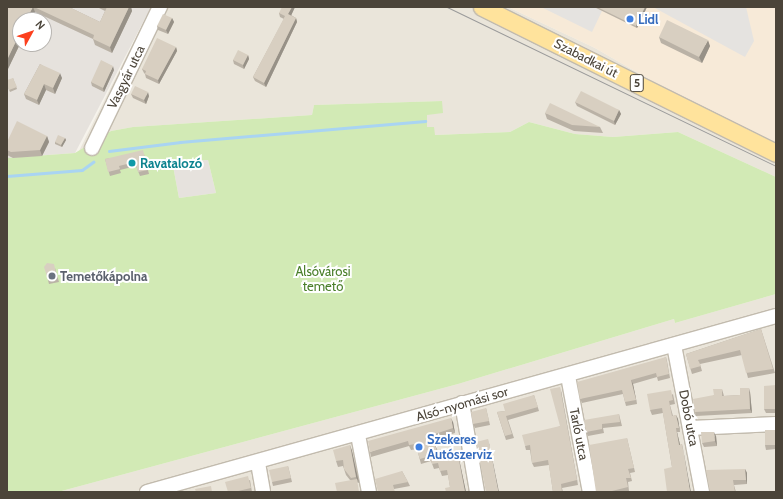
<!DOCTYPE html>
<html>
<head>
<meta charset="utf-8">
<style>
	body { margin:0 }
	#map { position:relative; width:783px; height:499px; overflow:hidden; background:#f6f3ec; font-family:Cabin,sans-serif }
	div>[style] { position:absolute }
	.residential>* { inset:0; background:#eae5da }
	.commercial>* { inset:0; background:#f7ead8 }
	.industrial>* { inset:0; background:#e6e2dd }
	.green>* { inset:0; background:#d2eab5 }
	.parking>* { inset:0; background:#e5e3e0 }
	.stream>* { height:2.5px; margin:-1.25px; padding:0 1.25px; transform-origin:1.25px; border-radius:1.25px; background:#a9d4f2 }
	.roads { filter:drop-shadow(1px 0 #c2bbae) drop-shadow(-1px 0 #c2bbae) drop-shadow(0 1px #c2bbae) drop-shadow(0 -1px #c2bbae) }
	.minor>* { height:14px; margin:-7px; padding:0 7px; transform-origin:7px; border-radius:7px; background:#fff }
	.major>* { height:17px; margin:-8.5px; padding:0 8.5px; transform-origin:8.5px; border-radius:8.5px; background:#ffe39c }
	.tram>* { height:1px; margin:-0.5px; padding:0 0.5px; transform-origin:0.5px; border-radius:0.5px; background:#9a9a9a }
	.wall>* { inset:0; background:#bab2a6 }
	.shaded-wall>* { inset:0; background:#979187 }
	.building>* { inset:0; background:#d8cfc1 }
	.dots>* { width:11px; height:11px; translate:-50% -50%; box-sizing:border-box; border:2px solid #fff; border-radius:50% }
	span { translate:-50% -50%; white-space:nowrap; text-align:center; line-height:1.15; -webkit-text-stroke:4px #fff; paint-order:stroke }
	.shield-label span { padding:1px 3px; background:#fff; border:1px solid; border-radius:3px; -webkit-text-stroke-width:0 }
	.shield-label { font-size:12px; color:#4b4439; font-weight:700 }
	.shop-label { font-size:13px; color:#366cbe; font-weight:700 }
	.left { translate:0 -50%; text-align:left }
	.street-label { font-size:13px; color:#4b4439 }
	.culture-label { font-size:13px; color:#0d838f; font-weight:700 }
	.park-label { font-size:13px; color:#4a7f2a }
	.worship-label { font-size:13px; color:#5b616d; font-weight:700 }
	.frame { position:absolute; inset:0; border:8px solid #4b4439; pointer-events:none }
	.north { position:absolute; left:12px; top:12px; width:40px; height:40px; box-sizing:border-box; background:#fff; border:1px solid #b7b4b0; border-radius:50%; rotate:50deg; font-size:11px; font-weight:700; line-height:16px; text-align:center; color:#4b4439 }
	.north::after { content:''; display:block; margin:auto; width:14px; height:18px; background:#fc3f1d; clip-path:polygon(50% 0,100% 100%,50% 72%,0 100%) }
</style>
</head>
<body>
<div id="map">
	<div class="residential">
		<div style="clip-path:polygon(151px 7px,508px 7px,595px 48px,711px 115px,776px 147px,776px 177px,678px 132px,613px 137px,575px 134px,529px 122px,510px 132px,434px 135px,427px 127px,427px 115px,442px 101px,314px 105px,312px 115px,133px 127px,111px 131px,79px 151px)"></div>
		<div style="clip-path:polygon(776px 294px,776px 492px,58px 492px,458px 384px,674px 319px,675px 323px)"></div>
	</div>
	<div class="commercial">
		<div style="clip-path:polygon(508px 7px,776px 7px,776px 147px,711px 115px,595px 48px)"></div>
	</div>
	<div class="industrial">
		<div style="clip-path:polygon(evenodd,7px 7px,151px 7px,75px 153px,7px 158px,7px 7px,20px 20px,44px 20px,44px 44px,20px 44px,20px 20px)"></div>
		<div style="clip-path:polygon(208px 160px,216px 193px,179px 198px,173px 166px,188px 161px)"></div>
	</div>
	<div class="green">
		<div style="clip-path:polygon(evenodd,442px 101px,443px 113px,427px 115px,427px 127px,434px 127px,435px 135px,510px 132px,529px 122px,575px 134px,613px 137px,678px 132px,776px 177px,776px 294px,675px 323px,674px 319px,458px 384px,58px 492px,7px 492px,7px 158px,75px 153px,111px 131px,133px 127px,312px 115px,314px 105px,442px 101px,208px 160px,216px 193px,179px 198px,173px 166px,188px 161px,208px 160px)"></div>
	</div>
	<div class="parking">
		<div style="clip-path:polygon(541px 7px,594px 7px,602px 11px,592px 32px)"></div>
		<div style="clip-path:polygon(653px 7px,746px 7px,754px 41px,745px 57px)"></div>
	</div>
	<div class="stream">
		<div style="left:109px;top:151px;width:72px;rotate:-7.2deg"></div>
		<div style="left:180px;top:142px;width:246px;rotate:-4.9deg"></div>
		<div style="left:7px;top:176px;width:75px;rotate:-4.6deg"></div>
		<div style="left:82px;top:170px;width:14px;rotate:-36deg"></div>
	</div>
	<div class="roads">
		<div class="minor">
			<div style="left:92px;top:148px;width:157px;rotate:-64.3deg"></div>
			<div style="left:674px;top:345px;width:150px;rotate:79.2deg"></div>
			<div style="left:568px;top:376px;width:118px;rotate:79.3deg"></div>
			<div style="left:462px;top:403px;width:90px;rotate:80.4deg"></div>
			<div style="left:691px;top:428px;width:85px;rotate:-2.7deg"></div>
			<div style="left:358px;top:435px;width:58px;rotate:79.1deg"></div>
			<div style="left:258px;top:463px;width:29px;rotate:80deg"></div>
			<div style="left:147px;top:492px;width:653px;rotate:-15.63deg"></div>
		</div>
		<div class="major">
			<div style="left:482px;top:7px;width:328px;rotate:26.4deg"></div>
		</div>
	</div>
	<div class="tram">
		<div style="left:447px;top:7px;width:365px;rotate:25.8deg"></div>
	</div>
	<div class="wall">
		<div style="clip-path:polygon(7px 7px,69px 7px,100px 22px,105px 11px,97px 7px,131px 7px,132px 11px,112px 53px,95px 45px,93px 39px,35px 12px,32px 20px,20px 20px,20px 44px,7px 71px)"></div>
		<div style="clip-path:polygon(295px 7px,291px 15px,296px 18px,297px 22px,266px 87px,255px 81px,253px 77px,284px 19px,280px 17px,279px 13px)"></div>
		<div style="clip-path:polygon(594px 7px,647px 7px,637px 28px)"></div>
		<div style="clip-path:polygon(172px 18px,174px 22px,168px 34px,158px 30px,157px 26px)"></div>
		<div style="clip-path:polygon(659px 37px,710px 46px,702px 63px,661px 43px)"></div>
		<div style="clip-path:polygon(176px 47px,177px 51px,159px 84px,146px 78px,145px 74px,144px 73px,142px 69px)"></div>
		<div style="clip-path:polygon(248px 55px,249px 59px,244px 69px,234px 64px,233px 60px)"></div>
		<div style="clip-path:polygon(40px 64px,62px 78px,55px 94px,46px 90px,39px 105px,26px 99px,24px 94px)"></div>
		<div style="clip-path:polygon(114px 70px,104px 92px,92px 86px,91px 82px)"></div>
		<div style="clip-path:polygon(13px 78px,17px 89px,10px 92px,7px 85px)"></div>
		<div style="clip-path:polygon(131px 94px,149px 96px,146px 104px,133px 98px)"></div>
		<div style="clip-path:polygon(575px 102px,619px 110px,621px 114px,615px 125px,577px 106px)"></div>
		<div style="clip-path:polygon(545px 113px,600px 127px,603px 133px,574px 131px,547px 119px)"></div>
		<div style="clip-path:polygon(47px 136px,49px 142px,42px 156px,13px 158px,7px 155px,7px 142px)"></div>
		<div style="clip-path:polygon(65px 138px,66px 140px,62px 147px,55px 144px,55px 142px)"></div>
		<div style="clip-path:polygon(144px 154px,149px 174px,140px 176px,136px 166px,120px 170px,121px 173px,110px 176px,105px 159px)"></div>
		<div style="clip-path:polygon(55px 268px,59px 282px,49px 284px,48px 280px)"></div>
		<div style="clip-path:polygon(761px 329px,775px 373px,748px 378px,742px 355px,700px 364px,702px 371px,692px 374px,686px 354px)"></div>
		<div style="clip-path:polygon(666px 357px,667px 361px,670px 378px,658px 381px,657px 377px,633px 384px,637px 404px,626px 406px,623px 394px,582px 403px,580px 399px)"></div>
		<div style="clip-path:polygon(776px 385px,776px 413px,766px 413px,764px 409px)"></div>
		<div style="clip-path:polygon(722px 389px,724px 396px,740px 395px,750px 392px,752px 413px,696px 416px,695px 412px,714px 395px)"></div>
		<div style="clip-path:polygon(561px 391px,578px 485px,562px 488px,563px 492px,553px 492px,549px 465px,534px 467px,532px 463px,530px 450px,526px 450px,525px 446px,560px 426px)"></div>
		<div style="clip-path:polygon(673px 394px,675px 404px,670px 405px,673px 416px,676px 415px,678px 419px,680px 432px,677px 432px,680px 445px,682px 444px,683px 449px,672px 467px,663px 413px,652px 415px,650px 410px)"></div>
		<div style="clip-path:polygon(534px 395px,539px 411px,508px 420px,514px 438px,506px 440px,497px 412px,505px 411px)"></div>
		<div style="clip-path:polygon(486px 408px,490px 425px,475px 428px,473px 424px)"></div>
		<div style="clip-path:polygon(619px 414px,622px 426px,603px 428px,604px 433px,588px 436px,586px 432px)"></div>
		<div style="clip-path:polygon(453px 422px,455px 433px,434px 440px,439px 455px,458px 454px,466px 492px,446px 492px,450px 487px,448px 475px,442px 476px,439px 468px,434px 469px,431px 461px,421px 464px,417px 449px,411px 450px,409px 446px,371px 457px,370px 452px)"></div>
		<div style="clip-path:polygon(776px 430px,776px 449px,766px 450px,765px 445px)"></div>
		<div style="clip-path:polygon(716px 436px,717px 446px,704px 447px,702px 443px)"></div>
		<div style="clip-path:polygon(627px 438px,635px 472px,630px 473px,632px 481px,628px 482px,629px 491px,624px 492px,596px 492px)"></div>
		<div style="clip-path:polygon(350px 445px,352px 451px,359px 483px,350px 480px,346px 475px,343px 466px,338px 467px,336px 461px)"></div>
		<div style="clip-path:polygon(288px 466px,292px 482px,273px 486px,272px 482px)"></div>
		<div style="clip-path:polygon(745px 469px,747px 473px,747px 484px,734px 485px,736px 492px,710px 492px)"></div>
		<div style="clip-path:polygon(402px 471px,408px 482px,410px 486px,378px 492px)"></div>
		<div style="clip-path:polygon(250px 480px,252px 492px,228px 492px)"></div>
	</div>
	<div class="shaded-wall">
		<div style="clip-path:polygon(33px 7px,35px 12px,32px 20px,26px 20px)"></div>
		<div style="clip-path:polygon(129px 7px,131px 7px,132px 11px,112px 53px,110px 47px)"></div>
		<div style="clip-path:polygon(292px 7px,295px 7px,290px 18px,288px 14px)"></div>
		<div style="clip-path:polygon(645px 7px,647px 7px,637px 28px,636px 26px)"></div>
		<div style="clip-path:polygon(172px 18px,174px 22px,168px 34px,166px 30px)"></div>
		<div style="clip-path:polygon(296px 18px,297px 22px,266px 87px,264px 83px)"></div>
		<div style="clip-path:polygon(20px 33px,20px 44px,7px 71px,7px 60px)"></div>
		<div style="clip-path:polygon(708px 40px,710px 46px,702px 63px,699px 57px)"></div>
		<div style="clip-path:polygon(176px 47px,177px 51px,159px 84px,158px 80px)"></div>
		<div style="clip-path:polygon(248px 55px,249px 59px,244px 69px,243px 65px)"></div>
		<div style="clip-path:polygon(113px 66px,114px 70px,104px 92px,103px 88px)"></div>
		<div style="clip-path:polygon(60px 73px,62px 78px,55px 94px,53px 88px)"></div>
		<div style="clip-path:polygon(44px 84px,46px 90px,39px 105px,37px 100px)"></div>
		<div style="clip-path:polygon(148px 92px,149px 96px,146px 104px,144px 100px)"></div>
		<div style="clip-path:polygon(619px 110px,621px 114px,615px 125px,614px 121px)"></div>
		<div style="clip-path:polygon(47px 136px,49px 142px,42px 156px,40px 150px)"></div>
		<div style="clip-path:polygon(65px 138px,66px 140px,62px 147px,61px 145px)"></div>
		<div style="clip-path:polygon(631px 380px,633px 384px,637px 404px)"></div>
		<div style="clip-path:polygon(560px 387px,561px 391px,578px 485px,577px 480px)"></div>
		<div style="clip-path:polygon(749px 388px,750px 392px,752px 413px,750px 409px)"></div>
		<div style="clip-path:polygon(676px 415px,678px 419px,680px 432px,679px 428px)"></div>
		<div style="clip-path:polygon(451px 418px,453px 422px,455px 433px,453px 428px)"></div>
		<div style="clip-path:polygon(676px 428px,677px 432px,681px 449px,679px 445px)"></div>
		<div style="clip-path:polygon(714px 432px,716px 436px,717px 446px,715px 441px)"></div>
		<div style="clip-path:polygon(488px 439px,489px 443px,499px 492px,498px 491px)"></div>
		<div style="clip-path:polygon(682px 444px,683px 449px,691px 492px,690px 492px)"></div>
		<div style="clip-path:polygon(350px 445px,352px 451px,359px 483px,356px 477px)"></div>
		<div style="clip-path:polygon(457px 450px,458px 454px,466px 492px,465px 492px)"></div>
		<div style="clip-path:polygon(745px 469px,747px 473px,747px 484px,746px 480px)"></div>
	</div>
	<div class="building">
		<div style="clip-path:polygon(7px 7px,33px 7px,26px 20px,20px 20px,20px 33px,7px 60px)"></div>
		<div style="clip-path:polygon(34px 7px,69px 7px,100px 22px,107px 7px,129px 7px,110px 47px,93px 39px,94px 35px)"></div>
		<div style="clip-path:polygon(282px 7px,292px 7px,288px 14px,296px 18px,264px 83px,253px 77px,285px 16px,279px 13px)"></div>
		<div style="clip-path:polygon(597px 7px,645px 7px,636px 26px)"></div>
		<div style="clip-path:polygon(163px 14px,172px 18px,166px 30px,157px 26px)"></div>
		<div style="clip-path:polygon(667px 20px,708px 40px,699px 57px,659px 37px)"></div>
		<div style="clip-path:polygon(157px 38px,176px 47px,158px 80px,145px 74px,146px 71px,142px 69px)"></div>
		<div style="clip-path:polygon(238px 50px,248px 55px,243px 65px,233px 60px)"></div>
		<div style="clip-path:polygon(101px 60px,113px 66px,103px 88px,91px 82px)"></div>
		<div style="clip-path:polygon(40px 64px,60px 73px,53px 88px,44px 84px,37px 100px,24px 94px)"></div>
		<div style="clip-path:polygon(13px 78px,17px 87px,9px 90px,7px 85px,7px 80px)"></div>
		<div style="clip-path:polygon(135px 86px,148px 92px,144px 100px,131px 94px)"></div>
		<div style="clip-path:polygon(581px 91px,619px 110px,614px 121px,575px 102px)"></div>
		<div style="clip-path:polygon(550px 103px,600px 127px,572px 125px,545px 113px)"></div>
		<div style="clip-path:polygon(17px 121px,47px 136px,40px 150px,11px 152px,7px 150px,7px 142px)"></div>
		<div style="clip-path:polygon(58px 135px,65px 138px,61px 145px,55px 142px)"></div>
		<div style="clip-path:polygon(143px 150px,148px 170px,138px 172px,135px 162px,119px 166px,120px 169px,108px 172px,105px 159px)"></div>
		<div style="clip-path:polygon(47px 263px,54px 264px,57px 278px,48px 280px,44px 267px)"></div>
		<div style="clip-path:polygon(761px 329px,773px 369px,746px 373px,740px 350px,698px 360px,701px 366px,690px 369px,686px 354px)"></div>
		<div style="clip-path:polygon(666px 357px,669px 374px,657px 377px,656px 373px,631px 380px,636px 400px,625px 402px,622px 390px,580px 399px,577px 382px)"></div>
		<div style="clip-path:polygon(776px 385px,776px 409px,764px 409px,764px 386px)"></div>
		<div style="clip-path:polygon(560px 387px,577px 480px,561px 484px,562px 492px,553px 492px,548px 460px,532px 463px,530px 445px,525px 446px,522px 435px,560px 426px,550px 389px)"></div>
		<div style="clip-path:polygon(740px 388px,749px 388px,750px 409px,695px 412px,693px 399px,714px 395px,713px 389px,722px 389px,722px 396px,740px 395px)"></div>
		<div style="clip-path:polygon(671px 390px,673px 400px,669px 401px,672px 416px,676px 415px,679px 428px,676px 428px,679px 445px,682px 444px,690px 492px,667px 492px,664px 469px,672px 467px,662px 408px,650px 410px,647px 394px)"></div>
		<div style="clip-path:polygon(534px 395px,538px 407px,506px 416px,512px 434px,505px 436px,497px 412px,505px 411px,503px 404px)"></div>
		<div style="clip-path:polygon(486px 408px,489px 421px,473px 424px,471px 412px)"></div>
		<div style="clip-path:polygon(619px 414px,620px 422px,602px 424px,602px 429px,586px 432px,584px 420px)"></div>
		<div style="clip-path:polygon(451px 418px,453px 428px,432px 435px,438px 455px,457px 450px,465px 492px,446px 492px,445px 488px,450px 487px,447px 470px,440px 471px,438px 463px,432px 464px,430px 456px,420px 459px,415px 444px,409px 445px,408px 441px,370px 452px,368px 441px)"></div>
		<div style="clip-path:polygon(765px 430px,776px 430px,776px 445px,765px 445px)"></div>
		<div style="clip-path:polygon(701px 432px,714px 432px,715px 441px,702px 443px)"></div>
		<div style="clip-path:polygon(627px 438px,634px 468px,628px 469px,631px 478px,626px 478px,628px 487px,608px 492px,596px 492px,589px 445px)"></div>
		<div style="clip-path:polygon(488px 439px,498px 491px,492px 492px,486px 492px,476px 442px)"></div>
		<div style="clip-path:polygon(350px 445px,356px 477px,351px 478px,344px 469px,343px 460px,336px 461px,333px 450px)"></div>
		<div style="clip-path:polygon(288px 466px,291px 478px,272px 482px,269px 470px)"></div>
		<div style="clip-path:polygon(745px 469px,746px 480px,733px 480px,735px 492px,710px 492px,706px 470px)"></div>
		<div style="clip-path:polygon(402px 471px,408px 482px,393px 485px,395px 492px,378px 492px,375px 479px)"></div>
		<div style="clip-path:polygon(248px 476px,251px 488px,234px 492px,228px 492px,225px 482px)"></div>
		<div style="clip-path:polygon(357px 479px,359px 492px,337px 492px,335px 483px)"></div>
		<div style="clip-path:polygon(211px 486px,212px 492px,196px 492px,195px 489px)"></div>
	</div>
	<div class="dots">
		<div style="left:630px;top:19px;background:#3f7fe0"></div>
		<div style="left:132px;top:163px;background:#0f9aa8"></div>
		<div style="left:52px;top:276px;background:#6b7280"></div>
		<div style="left:419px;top:447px;background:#3f7fe0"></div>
	</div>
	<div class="shield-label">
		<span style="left:637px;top:83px">5</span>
	</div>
	<div class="shop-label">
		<span class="left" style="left:638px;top:19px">Lidl</span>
		<span class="left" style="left:427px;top:447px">Szekeres<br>Autószerviz</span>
	</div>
	<div class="street-label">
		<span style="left:586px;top:58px;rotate:27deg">Szabadkai út</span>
		<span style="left:126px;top:77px;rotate:-64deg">Vasgyár utca</span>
		<span style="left:462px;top:404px;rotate:-16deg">Alsó-nyomási sor</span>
		<span style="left:689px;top:418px;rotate:79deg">Dobó utca</span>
		<span style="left:579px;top:434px;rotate:79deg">Tarló utca</span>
	</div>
	<div class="culture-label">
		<span class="left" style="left:140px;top:163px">Ravatalozó</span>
	</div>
	<div class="park-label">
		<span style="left:323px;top:279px">Alsóvárosi<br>temető</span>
	</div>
	<div class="worship-label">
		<span class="left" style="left:60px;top:276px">Temetőkápolna</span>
	</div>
	<div class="frame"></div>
	<div class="north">N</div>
</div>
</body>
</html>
